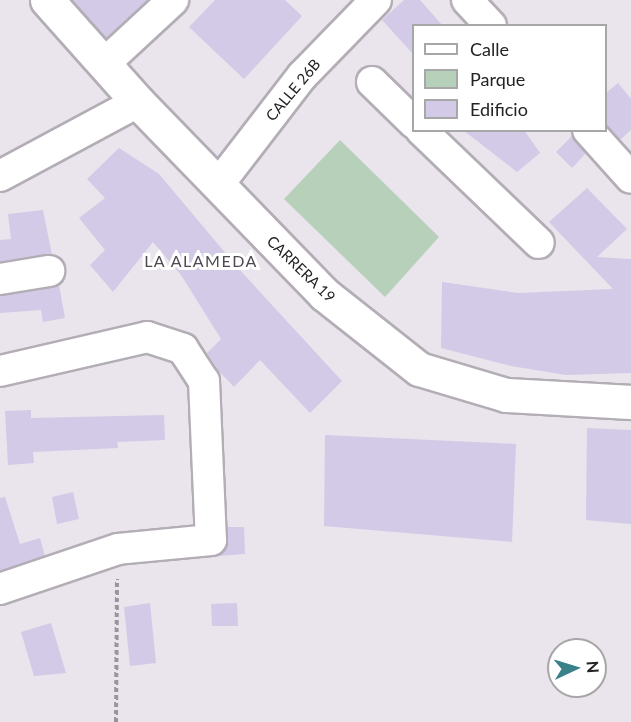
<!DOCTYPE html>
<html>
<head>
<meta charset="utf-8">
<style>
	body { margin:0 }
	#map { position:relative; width:631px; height:722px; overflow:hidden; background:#eae4ed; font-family:Lato,sans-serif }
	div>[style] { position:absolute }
	.green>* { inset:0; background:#b7d0ba }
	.building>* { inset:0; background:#d2cae7 }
	.path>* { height:4px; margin-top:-2px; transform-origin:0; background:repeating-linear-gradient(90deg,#9a959c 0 4.5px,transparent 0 7.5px) }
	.roads { filter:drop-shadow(2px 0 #b3adb6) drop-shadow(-2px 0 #b3adb6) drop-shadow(0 2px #b3adb6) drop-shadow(0 -2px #b3adb6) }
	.minor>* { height:30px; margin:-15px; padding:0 15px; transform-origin:15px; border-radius:15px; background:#fff }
	.tertiary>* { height:33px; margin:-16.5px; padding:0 16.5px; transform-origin:16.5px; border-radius:16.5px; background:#fff }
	span { translate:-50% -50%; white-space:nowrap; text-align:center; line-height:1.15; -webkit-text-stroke:6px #fff; paint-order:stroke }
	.street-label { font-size:15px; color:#242225 }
	.neighbourhood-label { font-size:16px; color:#4f4a52; letter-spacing:1.5px }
	.legend { position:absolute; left:412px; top:24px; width:195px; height:108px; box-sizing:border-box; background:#fff; border:2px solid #a7a7a8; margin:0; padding:8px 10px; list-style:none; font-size:18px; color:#242225 }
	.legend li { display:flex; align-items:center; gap:12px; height:30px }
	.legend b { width:30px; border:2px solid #a7a7a8 }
	.north { position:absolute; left:547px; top:638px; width:60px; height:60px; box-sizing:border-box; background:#fff; border:2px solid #a7a7a8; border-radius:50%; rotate:86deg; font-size:16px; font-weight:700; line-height:24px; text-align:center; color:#242225 }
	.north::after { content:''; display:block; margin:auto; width:21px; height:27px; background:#3a818a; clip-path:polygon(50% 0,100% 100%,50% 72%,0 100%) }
</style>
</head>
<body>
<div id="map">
	<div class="green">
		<div style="clip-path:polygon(340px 140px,439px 237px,385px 297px,284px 199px)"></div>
	</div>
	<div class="building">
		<div style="clip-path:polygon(72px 0,147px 0,106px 38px)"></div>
		<div style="clip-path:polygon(215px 0,285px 0,302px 16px,244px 79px,189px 27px)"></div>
		<div style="clip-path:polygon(404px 0,420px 0,443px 26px,414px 26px,414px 55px,382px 20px)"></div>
		<div style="clip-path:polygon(618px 83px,631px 99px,631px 130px,620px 140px,606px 124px,606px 93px)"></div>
		<div style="clip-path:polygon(463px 130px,524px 130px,540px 153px,517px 172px)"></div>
		<div style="clip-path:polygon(572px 136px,586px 153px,572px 168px,556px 152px)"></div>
		<div style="clip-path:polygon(119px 148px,159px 174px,238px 268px,342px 381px,310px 413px,260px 360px,234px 387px,217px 369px,207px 353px,221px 339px,181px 275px,153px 242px,113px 292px,90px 265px,105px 250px,79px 218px,105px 198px,87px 179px)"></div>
		<div style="clip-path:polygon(587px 188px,627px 229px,597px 257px,631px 259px,631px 373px,566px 375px,511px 366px,441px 348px,442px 282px,518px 293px,613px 289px,549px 222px)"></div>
		<div style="clip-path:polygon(43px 210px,52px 255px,0 262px,0 240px,11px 239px,8px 214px)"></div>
		<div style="clip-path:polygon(59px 285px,65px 318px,43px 322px,41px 310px,0 313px,0 296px)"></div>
		<div style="clip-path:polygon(31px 410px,31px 418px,164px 415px,165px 440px,117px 442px,118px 448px,33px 452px,34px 463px,8px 465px,5px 411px)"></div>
		<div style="clip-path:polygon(587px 428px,631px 430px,631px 524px,586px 520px)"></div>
		<div style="clip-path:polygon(325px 435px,516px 444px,512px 542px,324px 526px)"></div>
		<div style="clip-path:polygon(73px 492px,79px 519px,57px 524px,52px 497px)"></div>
		<div style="clip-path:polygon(5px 497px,20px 544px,40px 538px,45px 556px,0 571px,0 498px)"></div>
		<div style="clip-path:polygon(228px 527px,244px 527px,245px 554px,219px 556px,227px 547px)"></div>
		<div style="clip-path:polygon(150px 603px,156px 663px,130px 666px,124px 607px)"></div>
		<div style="clip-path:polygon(237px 603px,238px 626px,212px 626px,211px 604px)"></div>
		<div style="clip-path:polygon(51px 623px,66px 673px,34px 676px,21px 632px)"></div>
	</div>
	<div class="path">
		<div style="left:116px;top:722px;width:143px;rotate:-89.6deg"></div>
	</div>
	<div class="roads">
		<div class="minor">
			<div style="left:467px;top:0;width:35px;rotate:47deg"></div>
			<div style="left:105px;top:63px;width:93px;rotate:-42.8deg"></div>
			<div style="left:372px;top:82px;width:59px;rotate:44.3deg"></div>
			<div style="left:421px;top:130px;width:163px;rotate:43.8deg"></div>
			<div style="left:588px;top:130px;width:64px;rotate:48.1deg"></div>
			<div style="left:0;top:176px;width:157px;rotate:-28.2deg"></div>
			<div style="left:218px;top:185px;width:138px;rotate:-52.4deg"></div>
			<div style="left:302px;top:76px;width:106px;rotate:-45.8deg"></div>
			<div style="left:0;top:279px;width:50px;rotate:-9.3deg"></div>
			<div style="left:0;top:371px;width:151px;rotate:-13deg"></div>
			<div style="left:147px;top:337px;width:38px;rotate:18deg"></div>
			<div style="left:183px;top:349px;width:38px;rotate:57deg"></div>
			<div style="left:204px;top:381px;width:159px;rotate:87.5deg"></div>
			<div style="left:211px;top:540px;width:93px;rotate:174.5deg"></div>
			<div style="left:118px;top:549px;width:125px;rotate:161.3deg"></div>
		</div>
		<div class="tertiary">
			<div style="left:47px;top:0;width:137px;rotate:48.3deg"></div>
			<div style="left:138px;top:102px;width:267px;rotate:45.9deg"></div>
			<div style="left:324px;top:294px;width:121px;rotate:38.3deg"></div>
			<div style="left:419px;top:369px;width:91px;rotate:16.6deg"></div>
			<div style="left:506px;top:395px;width:125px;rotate:3.2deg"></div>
		</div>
	</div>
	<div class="street-label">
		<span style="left:293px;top:90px;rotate:-50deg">CALLE 26B</span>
		<span style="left:301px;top:269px;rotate:44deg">CARRERA 19</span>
	</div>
	<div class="neighbourhood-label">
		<span style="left:201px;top:261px">LA ALAMEDA</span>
	</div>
	<ul class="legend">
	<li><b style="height:8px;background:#fff"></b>Calle</li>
	<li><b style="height:16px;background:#b7d0ba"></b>Parque</li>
	<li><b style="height:16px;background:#d2cae7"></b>Edificio</li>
	</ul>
	<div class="north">N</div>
</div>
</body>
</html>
